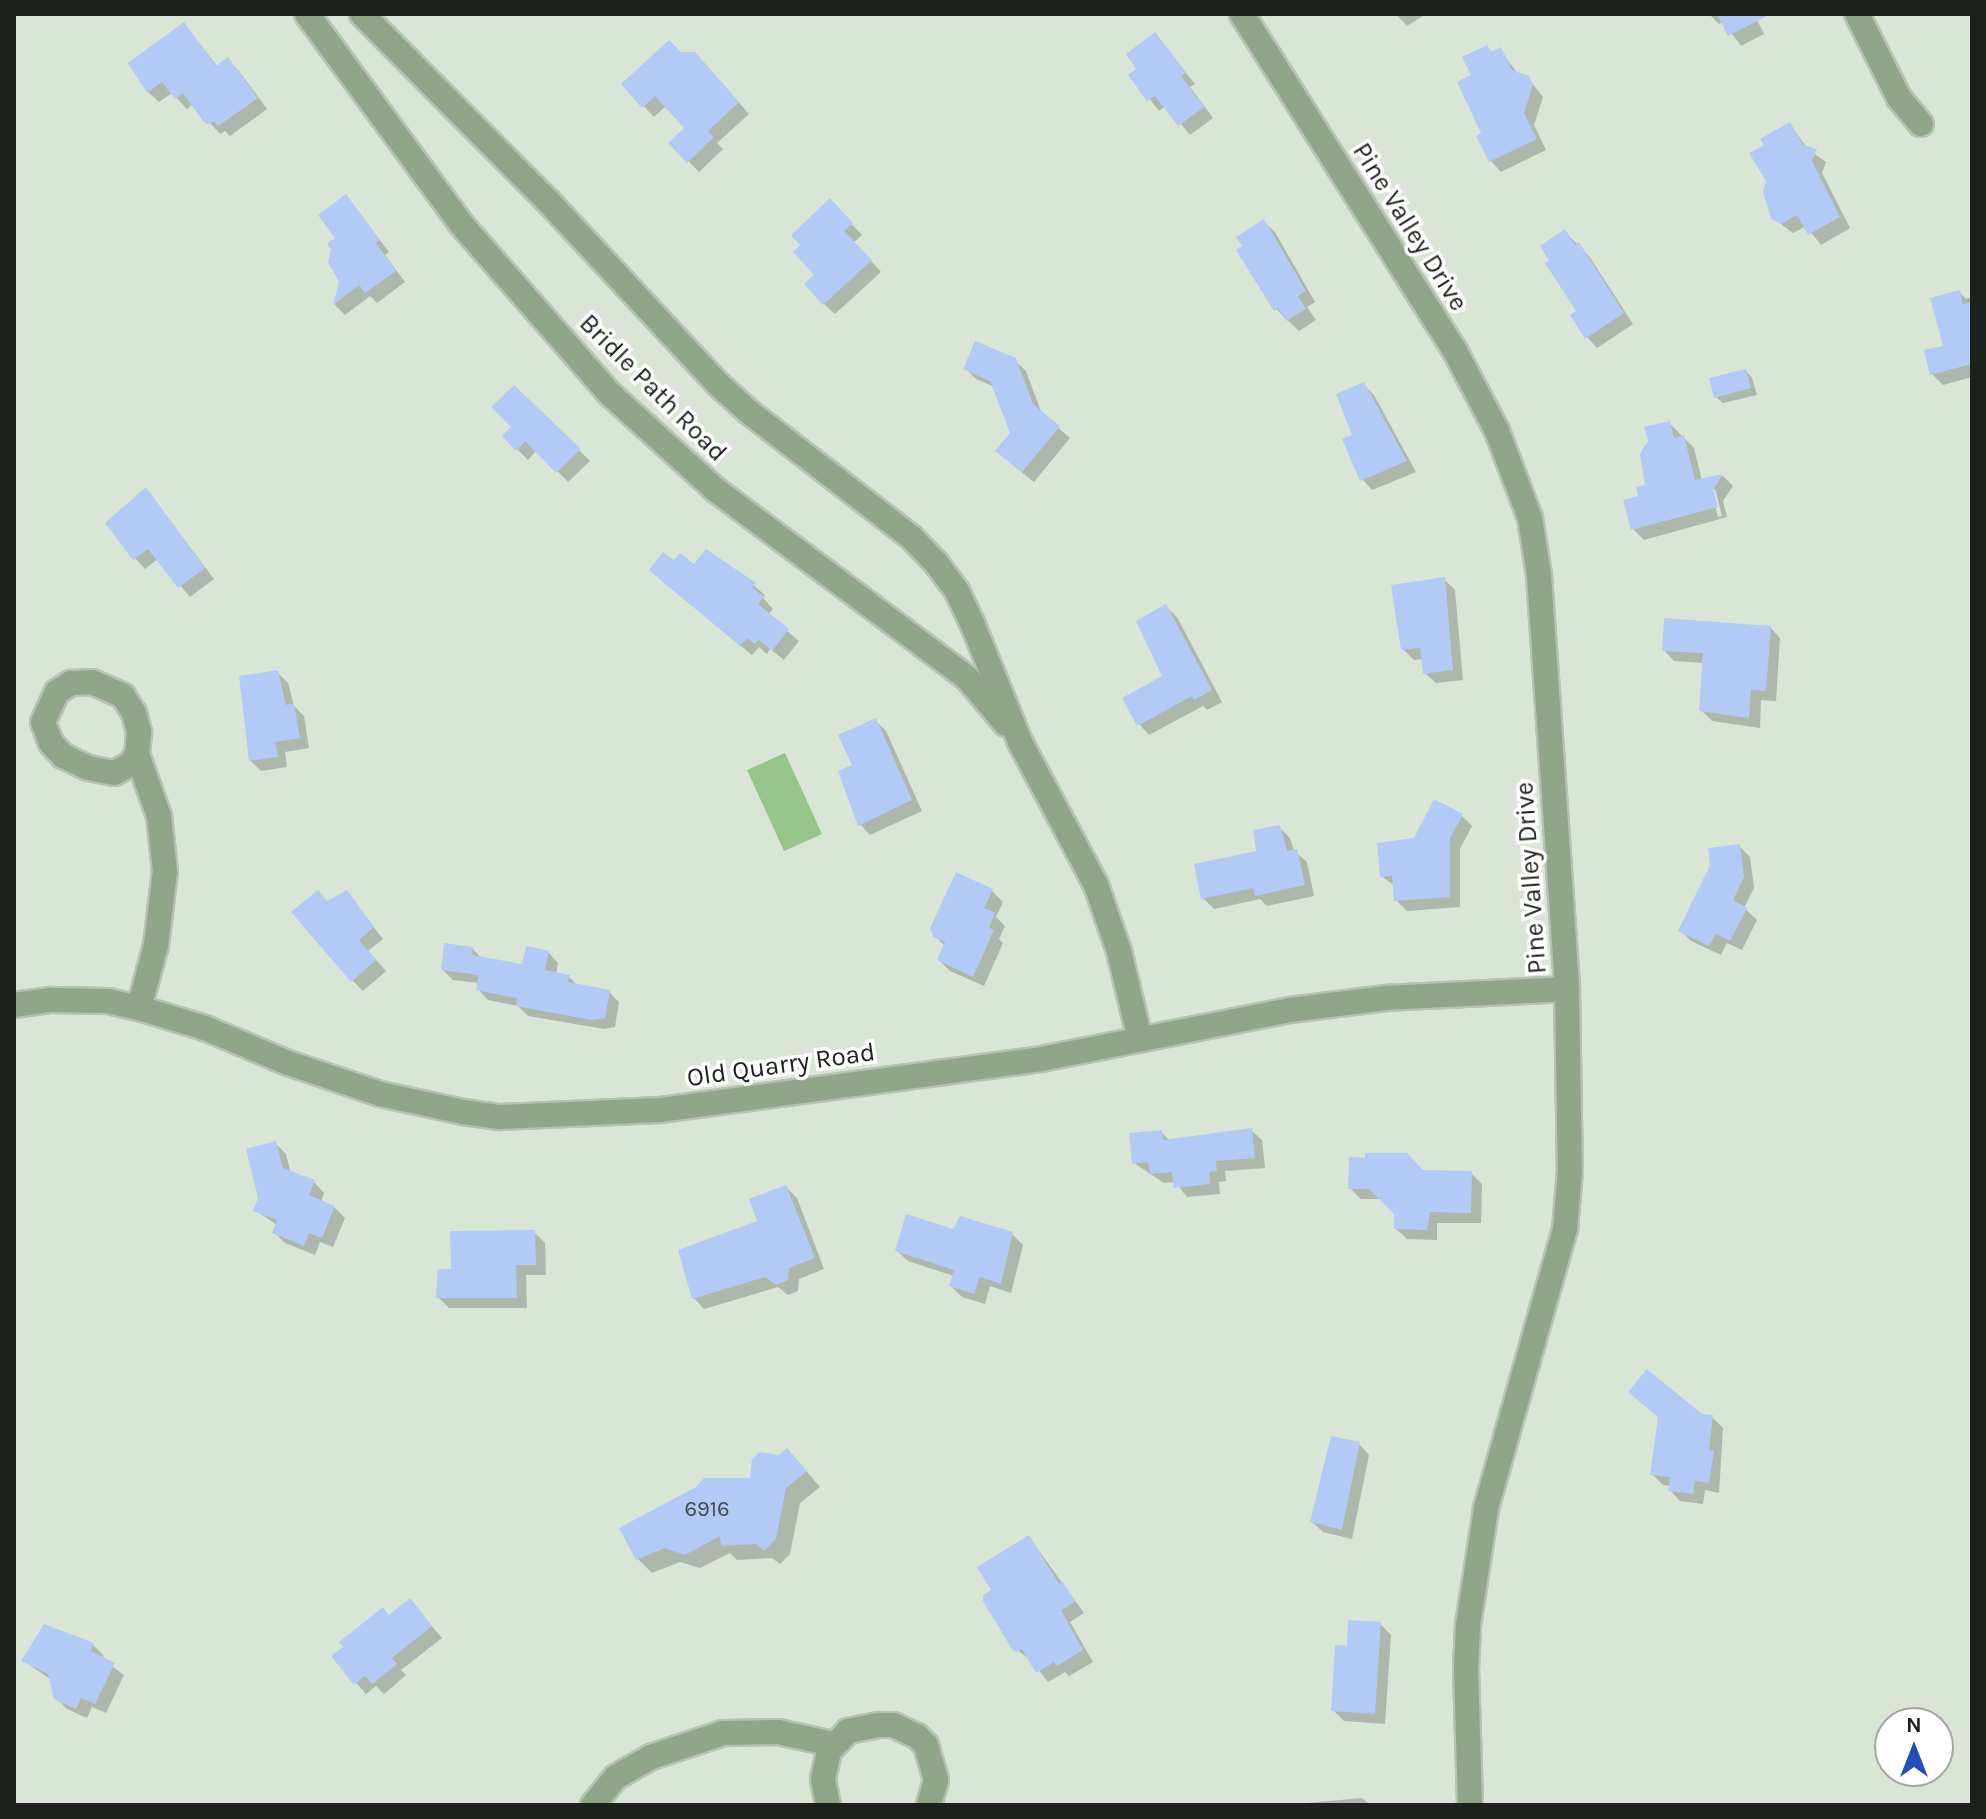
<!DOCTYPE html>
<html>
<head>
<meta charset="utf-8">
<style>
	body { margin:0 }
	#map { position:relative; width:1986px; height:1819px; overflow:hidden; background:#d9e5d5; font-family:Karla,sans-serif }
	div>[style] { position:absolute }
	.green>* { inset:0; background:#97c489 }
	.shadow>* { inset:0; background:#0003 }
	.building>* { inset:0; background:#b4caf6 }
	.roads { filter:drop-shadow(2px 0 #b7c2b4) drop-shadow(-2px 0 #b7c2b4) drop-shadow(0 2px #b7c2b4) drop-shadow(0 -2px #b7c2b4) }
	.minor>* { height:24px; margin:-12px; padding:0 12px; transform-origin:12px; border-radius:12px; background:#8fa688 }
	span { translate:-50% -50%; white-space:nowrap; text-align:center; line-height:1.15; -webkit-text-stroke:7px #fff; paint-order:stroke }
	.number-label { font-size:22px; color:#424b52 }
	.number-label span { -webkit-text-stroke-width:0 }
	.street-label { font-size:26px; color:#1c211b }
	.frame { position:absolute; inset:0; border:16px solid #1c211b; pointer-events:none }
	.north { position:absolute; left:1874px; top:1707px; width:80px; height:80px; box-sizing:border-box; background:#fff; border:2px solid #a4a6a4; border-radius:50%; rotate:0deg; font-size:22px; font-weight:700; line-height:32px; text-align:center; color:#1c211b }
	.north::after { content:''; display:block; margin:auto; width:28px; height:36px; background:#224dbb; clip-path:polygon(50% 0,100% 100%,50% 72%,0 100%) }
</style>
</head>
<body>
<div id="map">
	<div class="green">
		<div style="clip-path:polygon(785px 753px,822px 834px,784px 851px,747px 770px)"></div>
	</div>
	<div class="shadow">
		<div style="clip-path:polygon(1396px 14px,1426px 14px,1407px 26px)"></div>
		<div style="clip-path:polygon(1709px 14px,1754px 14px,1764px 34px,1741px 46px,1723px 22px,1719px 24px)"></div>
		<div style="clip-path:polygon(184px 24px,218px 67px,228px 60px,239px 71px,267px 109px,230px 136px,225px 131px,220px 134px,193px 104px,187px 109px,172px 93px,159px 102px,148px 92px)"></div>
		<div style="clip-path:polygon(1155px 35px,1195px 84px,1190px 87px,1213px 118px,1190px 135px,1166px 106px,1159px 111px,1131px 75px,1139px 69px)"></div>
		<div style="clip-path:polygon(1487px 47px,1493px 53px,1500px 50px,1518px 74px,1528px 78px,1543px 97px,1534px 125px,1546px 150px,1501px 172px,1491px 161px,1474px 75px)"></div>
		<div style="clip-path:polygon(680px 54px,706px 65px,749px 114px,717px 143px,723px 149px,699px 172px,671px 143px,686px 128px,666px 106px,654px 117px,624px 85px)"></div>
		<div style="clip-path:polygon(1790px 125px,1808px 149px,1826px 162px,1822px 173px,1850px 228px,1821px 245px,1806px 226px,1793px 233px,1773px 218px,1766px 146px)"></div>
		<div style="clip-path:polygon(346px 196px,389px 252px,385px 255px,405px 282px,377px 303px,370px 296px,345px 315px,335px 305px,341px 282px,338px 239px)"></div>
		<div style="clip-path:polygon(830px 201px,862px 235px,854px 242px,881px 272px,835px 314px,824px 304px,817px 275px)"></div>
		<div style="clip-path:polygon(1264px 222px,1275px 232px,1315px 302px,1307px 307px,1316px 320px,1299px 331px,1276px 309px)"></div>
		<div style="clip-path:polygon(1565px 232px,1589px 256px,1633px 324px,1597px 348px,1587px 337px,1579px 311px,1552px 261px)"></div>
		<div style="clip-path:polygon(1959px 292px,1966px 299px,1972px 297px,1972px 377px,1943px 385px,1932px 374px,1945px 347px)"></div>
		<div style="clip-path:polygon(1014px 360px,1026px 371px,1042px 414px,1070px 438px,1034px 482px,1009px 462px,1012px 433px,995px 387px,976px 379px,965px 368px)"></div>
		<div style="clip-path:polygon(1746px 371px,1752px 378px,1757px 395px,1723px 403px,1716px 397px)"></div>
		<div style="clip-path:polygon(1363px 384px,1374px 395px,1416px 472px,1372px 490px,1362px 479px,1354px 436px)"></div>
		<div style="clip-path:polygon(514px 387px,590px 461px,568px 482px,537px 450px,528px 460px,504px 436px,514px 427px)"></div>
		<div style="clip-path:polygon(evenodd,1669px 423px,1694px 448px,1702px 481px,1723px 476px,1733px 486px,1723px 501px,1727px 517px,1644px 540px,1633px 529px,1640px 498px,1669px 423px,1711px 489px,1715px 489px,1722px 516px,1718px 517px,1711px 489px)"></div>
		<div style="clip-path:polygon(146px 489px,214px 579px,190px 597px,158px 559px,145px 569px,135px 558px)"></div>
		<div style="clip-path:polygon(674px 563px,694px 567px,726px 567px,728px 564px,765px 595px,763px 598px,773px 609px,768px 615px,799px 641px,784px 660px,770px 649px,767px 654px,759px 647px,752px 655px,662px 581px)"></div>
		<div style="clip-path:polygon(1444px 579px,1455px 590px,1463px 680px,1436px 683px,1425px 673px,1423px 659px,1414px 660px,1403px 649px)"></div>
		<div style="clip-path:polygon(1166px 607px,1177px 617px,1222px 702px,1207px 710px,1203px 706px,1149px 735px,1139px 724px,1165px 677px)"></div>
		<div style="clip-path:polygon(1770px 627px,1780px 638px,1776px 701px,1761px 700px,1760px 728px,1712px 721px,1701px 710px,1704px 663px,1674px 661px,1664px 650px)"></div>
		<div style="clip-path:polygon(277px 672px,288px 683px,294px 706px,304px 716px,309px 748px,285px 752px,287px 767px,261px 771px,250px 760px)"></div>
		<div style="clip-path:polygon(875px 720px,886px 731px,922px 811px,870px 835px,860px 824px,855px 766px)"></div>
		<div style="clip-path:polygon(1461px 815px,1472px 826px,1460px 849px,1460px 907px,1407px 911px,1396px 900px,1395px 886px,1381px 876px,1416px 840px)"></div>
		<div style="clip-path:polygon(1279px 827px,1290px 838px,1294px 851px,1307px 862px,1314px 896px,1267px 906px,1260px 899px,1214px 909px,1203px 898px,1258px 852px)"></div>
		<div style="clip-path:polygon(1739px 846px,1750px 857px,1754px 888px,1744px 908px,1757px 920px,1742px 950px,1727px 943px,1721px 955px,1691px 941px,1680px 930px)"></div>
		<div style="clip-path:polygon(992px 891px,1003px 902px,996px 917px,1005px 926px,999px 939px,1003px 943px,984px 986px,950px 971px,939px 960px,945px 946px,935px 936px)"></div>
		<div style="clip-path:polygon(346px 892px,383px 939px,368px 951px,386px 971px,363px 991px,352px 980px,328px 903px)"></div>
		<div style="clip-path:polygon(472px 948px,482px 959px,524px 967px,548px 952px,558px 963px,556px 974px,569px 977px,578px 986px,609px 992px,619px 1002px,615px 1027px,604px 1029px,528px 1016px,518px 1006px,488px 1000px,478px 989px,479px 983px,453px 980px,443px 970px)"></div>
		<div style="clip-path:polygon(1251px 1130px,1262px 1140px,1265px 1168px,1225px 1171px,1226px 1181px,1219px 1182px,1220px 1194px,1187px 1197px,1175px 1182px,1164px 1183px,1134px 1163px,1161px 1132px,1170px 1141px)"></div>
		<div style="clip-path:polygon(275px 1143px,286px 1154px,291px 1174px,314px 1182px,324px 1193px,321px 1202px,334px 1207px,345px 1218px,333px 1247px,320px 1242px,315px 1255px,285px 1243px,274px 1232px,277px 1225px,255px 1210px)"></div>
		<div style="clip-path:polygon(1422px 1172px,1471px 1173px,1482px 1184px,1481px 1223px,1437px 1223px,1437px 1240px,1407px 1239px,1396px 1229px,1396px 1213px,1382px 1199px,1361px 1199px,1350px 1188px)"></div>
		<div style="clip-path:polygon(786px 1187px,797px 1198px,824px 1269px,799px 1279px,798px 1291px,788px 1295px,778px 1287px,704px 1309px,694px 1298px)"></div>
		<div style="clip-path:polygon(954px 1231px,1012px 1234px,1023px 1245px,1011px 1293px,990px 1286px,985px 1304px,962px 1297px,951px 1286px,954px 1276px,908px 1261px,897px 1251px)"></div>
		<div style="clip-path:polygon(534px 1232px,545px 1243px,546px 1275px,526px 1275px,527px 1308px,449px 1308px,438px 1297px,453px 1271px)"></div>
		<div style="clip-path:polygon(1701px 1416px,1712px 1417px,1723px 1428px,1719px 1493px,1705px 1490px,1703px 1504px,1680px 1501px,1670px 1490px,1670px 1486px,1663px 1485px,1652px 1474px)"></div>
		<div style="clip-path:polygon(1359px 1444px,1369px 1455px,1352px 1539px,1323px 1532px,1312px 1522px)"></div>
		<div style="clip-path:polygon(801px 1465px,820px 1487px,800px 1503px,790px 1554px,780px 1564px,772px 1558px,737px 1560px,730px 1553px,700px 1568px,680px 1562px,652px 1573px,637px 1558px,697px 1489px,752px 1480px)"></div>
		<div style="clip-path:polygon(1029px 1537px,1084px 1613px,1070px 1622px,1093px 1662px,1069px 1676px,1065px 1672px,1048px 1682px,1031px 1660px,1013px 1647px,994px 1591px)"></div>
		<div style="clip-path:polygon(410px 1601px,442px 1638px,401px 1670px,406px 1675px,384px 1694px,376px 1686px,366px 1694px,334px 1657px)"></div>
		<div style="clip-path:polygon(1380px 1624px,1391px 1635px,1385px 1724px,1344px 1721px,1333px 1710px,1349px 1648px)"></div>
		<div style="clip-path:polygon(45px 1627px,93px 1645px,104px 1656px,102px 1659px,124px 1675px,106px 1713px,92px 1707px,87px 1718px,67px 1709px,56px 1698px,50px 1679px,24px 1661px)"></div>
		<div style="clip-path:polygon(1362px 1798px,1370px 1805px,1297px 1805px,1297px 1804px)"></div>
	</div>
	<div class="building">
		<div style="clip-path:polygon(1717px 14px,1771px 14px,1728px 36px)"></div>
		<div style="clip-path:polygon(184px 22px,216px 66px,228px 57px,258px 98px,218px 126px,214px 121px,208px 125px,203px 121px,183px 93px,175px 99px,162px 82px,147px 93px,128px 63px)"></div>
		<div style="clip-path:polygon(1155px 32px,1186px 72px,1181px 76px,1204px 107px,1178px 126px,1155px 96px,1147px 101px,1128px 75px,1136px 69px,1126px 54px)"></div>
		<div style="clip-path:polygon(669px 40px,681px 52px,695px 52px,739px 102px,708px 131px,714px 137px,687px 163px,668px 143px,684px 128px,655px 96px,642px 108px,621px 84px)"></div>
		<div style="clip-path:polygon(1487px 45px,1491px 52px,1501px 47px,1512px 70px,1529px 76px,1533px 85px,1524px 113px,1537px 139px,1489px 162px,1476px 136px,1481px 133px,1457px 82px,1471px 75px,1462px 57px)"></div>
		<div style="clip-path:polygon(1790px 122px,1803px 145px,1817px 149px,1812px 161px,1840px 217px,1808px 235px,1797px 215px,1781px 224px,1771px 219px,1763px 192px,1766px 181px,1749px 153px,1764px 145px,1760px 139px)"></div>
		<div style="clip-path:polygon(346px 194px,380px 240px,376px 243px,396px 271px,365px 293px,359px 285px,333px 305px,339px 282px,328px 262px,331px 249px,327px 244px,335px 238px,318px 215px)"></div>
		<div style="clip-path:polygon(830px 198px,853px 223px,844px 231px,872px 260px,823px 305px,804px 284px,814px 275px,793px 252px,800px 245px,791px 235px)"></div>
		<div style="clip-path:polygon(1264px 219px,1306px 291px,1298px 296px,1306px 309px,1286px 321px,1278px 308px,1274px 311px,1236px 250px,1242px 246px,1236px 237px)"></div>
		<div style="clip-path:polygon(1565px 229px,1575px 245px,1579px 242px,1624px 313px,1585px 339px,1570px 315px,1576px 311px,1545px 263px,1549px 261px,1540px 246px)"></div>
		<div style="clip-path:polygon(1960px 290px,1963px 304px,1972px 302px,1972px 364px,1930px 375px,1924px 350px,1943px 346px,1930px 298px)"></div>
		<div style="clip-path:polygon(975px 341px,1016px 358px,1033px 404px,1060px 426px,1022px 472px,995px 451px,1010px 433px,990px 381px,963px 369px)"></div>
		<div style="clip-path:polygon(1746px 369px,1751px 388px,1714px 398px,1709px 378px)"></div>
		<div style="clip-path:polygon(1364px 382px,1407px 461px,1360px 481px,1342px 439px,1352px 435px,1336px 394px)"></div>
		<div style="clip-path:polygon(514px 385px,581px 449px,556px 473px,525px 441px,516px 451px,502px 436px,511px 427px,491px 407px)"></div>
		<div style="clip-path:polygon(1670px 421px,1674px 438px,1684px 435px,1695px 480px,1723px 474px,1713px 490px,1718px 507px,1631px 530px,1623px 500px,1638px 496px,1636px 487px,1645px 485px,1640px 454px,1648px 441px,1644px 427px)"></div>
		<div style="clip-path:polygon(146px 487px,205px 568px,178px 588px,148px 549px,133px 560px,105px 523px)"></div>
		<div style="clip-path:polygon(706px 549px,756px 583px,752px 587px,764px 597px,758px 604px,789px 629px,772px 651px,759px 640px,755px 644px,747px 638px,740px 646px,649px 570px,663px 552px,674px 560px,680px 553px,694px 564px)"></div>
		<div style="clip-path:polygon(1445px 577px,1453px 670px,1423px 674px,1420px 648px,1401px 650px,1391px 585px)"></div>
		<div style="clip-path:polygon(1166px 604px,1212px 690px,1194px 700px,1192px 696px,1137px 726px,1122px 698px,1162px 676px,1136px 621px)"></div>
		<div style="clip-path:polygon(1664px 618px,1771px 626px,1766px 691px,1751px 690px,1749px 718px,1699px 711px,1703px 653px,1662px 651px)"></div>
		<div style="clip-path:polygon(278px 670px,286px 705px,294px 703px,300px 738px,275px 742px,278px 757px,249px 761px,239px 676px)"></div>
		<div style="clip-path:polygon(876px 718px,912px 800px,858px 826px,838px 771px,852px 765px,838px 735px)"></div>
		<div style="clip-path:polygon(1434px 799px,1463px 814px,1450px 838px,1450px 897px,1394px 901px,1392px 876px,1380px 877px,1377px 843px,1414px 838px)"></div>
		<div style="clip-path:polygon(1280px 825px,1287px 851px,1297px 849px,1305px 885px,1255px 896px,1253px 888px,1201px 899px,1194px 864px,1256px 851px,1253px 830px)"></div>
		<div style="clip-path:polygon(1740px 844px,1744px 877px,1733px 900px,1747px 908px,1730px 941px,1716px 934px,1709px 946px,1678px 931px,1710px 865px,1708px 848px)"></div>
		<div style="clip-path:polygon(956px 872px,993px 889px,984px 908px,995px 913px,989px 928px,994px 930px,973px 977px,937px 960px,945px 942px,933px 937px,930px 928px)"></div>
		<div style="clip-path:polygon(318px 890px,327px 901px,347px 890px,374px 927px,359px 940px,376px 960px,351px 982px,291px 912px)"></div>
		<div style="clip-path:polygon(444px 943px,473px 947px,472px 955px,522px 964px,526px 946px,549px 951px,545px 970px,570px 975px,568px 982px,610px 990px,605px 1018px,592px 1020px,516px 1006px,517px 998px,476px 990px,479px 975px,441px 970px)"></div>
		<div style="clip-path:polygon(1252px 1128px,1255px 1158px,1216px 1161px,1217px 1171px,1209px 1172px,1210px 1184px,1174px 1188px,1172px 1172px,1151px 1174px,1148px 1162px,1132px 1164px,1129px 1133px,1162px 1130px,1163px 1140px)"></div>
		<div style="clip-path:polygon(276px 1141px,283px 1168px,315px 1180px,309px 1195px,335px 1206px,322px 1238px,309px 1233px,304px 1246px,272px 1233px,277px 1220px,253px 1211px,258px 1198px,246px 1149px)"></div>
		<div style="clip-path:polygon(1365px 1153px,1407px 1153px,1423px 1170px,1472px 1171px,1471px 1213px,1430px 1212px,1427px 1230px,1394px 1229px,1394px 1214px,1369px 1189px,1348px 1189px,1349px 1157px,1365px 1158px)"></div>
		<div style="clip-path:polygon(786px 1185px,815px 1258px,789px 1268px,788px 1280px,776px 1285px,765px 1277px,692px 1299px,678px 1250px,757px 1221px,749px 1199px)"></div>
		<div style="clip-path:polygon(906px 1214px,953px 1229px,960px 1216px,1013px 1232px,1001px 1284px,980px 1277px,974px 1294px,949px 1286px,954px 1270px,895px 1251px)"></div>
		<div style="clip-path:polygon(535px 1230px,536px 1265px,516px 1265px,517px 1298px,436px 1298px,438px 1269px,451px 1269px,450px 1231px)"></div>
		<div style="clip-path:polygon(1647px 1369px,1702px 1414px,1713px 1415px,1709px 1450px,1714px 1451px,1709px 1483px,1695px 1481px,1693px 1494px,1668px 1491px,1670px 1477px,1650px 1475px,1658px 1417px,1628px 1392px)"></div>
		<div style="clip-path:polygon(1331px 1436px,1360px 1442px,1342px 1530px,1310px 1522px)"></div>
		<div style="clip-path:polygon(787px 1448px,807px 1471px,786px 1488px,776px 1539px,764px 1551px,756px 1544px,721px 1546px,720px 1536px,685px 1555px,665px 1548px,636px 1560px,619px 1528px,696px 1487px,704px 1478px,750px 1478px,752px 1459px,760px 1452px,779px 1455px)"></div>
		<div style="clip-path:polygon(1029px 1535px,1059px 1584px,1063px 1582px,1075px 1602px,1061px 1610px,1083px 1650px,1057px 1666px,1054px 1662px,1036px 1673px,1022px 1649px,1017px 1652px,1012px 1649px,983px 1601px,983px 1595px,991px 1590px,977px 1567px)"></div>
		<div style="clip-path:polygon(410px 1598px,432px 1626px,392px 1658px,397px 1664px,372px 1684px,365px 1676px,354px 1685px,331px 1656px,343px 1647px,339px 1642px,383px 1607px,389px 1615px)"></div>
		<div style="clip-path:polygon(1348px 1620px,1381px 1622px,1375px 1714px,1331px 1711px,1335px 1645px,1347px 1646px)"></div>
		<div style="clip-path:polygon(44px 1624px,94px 1643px,91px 1651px,115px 1663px,95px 1704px,81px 1698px,76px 1709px,54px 1699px,48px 1674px,21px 1661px)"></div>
	</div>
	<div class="roads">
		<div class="minor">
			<div style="left:307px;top:14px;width:262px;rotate:53.7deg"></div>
			<div style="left:462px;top:225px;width:225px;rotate:48.8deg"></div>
			<div style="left:610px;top:394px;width:143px;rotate:42.2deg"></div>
			<div style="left:716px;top:490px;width:314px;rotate:36.8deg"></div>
			<div style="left:967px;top:678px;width:60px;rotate:49.7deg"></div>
			<div style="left:362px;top:14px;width:262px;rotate:45.2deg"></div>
			<div style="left:547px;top:200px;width:251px;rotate:47.1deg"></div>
			<div style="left:718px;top:384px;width:42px;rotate:42.1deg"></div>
			<div style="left:749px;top:412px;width:205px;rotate:37.7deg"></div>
			<div style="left:911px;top:537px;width:36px;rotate:46deg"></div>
			<div style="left:936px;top:563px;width:35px;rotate:53deg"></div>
			<div style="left:957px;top:591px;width:38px;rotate:65deg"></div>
			<div style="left:973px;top:625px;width:126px;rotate:68.1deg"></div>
			<div style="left:1020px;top:742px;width:162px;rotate:62deg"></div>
			<div style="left:1096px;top:885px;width:70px;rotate:70.8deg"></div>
			<div style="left:1119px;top:951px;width:91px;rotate:76.7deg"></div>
			<div style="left:1242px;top:14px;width:396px;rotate:57.7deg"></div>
			<div style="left:1454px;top:349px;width:93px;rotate:62.3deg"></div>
			<div style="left:1497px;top:431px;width:93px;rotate:69.2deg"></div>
			<div style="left:1530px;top:518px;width:58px;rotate:81deg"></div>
			<div style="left:1539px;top:575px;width:415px;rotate:86.1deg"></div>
			<div style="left:1567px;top:989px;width:181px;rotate:89.1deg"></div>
			<div style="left:1570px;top:1170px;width:59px;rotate:94.8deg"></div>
			<div style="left:1565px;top:1229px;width:291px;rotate:105.8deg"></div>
			<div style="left:1486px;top:1509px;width:117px;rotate:98.8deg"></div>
			<div style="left:1468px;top:1625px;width:44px;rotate:92.6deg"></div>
			<div style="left:1466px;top:1669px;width:136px;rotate:88.3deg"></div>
			<div style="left:1857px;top:14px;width:94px;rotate:63.4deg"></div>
			<div style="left:1899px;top:98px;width:34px;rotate:50deg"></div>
			<div style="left:137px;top:754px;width:12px;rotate:121deg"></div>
			<div style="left:131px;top:764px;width:19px;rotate:152deg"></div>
			<div style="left:114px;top:773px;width:26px;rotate:-169deg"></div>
			<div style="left:88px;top:768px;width:28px;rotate:-154deg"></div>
			<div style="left:63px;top:756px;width:18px;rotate:-133deg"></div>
			<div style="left:51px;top:743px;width:22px;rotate:-111deg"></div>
			<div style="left:43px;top:722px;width:33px;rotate:-65deg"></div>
			<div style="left:57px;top:692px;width:17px;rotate:-33deg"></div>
			<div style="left:71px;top:683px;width:21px;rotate:-3deg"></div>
			<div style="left:92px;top:682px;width:34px;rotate:24deg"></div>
			<div style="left:123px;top:696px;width:20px;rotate:57deg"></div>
			<div style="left:134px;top:713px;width:20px;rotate:75deg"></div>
			<div style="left:139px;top:732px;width:22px;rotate:95deg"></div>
			<div style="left:137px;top:754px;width:66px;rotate:70.5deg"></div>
			<div style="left:159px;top:816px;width:55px;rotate:83.8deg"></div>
			<div style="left:165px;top:871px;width:75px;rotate:96.9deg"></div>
			<div style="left:156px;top:945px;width:65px;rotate:105.1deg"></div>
			<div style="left:14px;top:1005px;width:37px;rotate:-8deg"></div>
			<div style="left:51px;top:1000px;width:57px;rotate:1deg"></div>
			<div style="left:108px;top:1001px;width:32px;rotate:13deg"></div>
			<div style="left:139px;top:1008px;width:69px;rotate:16.9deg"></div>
			<div style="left:205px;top:1028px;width:90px;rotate:22.9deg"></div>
			<div style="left:288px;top:1063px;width:97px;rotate:18.6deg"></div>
			<div style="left:380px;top:1094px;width:85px;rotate:12.2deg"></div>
			<div style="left:463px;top:1112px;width:37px;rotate:8deg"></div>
			<div style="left:500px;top:1117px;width:160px;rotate:-2.5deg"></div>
			<div style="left:660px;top:1110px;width:384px;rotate:-7.6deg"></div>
			<div style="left:1041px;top:1059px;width:254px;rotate:-11.1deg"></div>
			<div style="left:1290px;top:1010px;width:97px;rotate:-7.1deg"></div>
			<div style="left:1386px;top:998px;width:181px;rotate:-2.8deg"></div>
			<div style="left:593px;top:1805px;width:36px;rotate:-51deg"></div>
			<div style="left:616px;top:1777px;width:40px;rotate:-29.7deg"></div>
			<div style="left:651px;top:1757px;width:76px;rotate:-18.4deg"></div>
			<div style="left:723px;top:1733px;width:55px;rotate:-1deg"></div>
			<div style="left:778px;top:1732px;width:56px;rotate:12.3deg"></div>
			<div style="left:828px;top:1805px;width:26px;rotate:-101deg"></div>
			<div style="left:823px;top:1779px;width:29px;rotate:-78deg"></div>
			<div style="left:829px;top:1751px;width:28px;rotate:-46deg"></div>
			<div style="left:848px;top:1731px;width:32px;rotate:-11deg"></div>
			<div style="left:879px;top:1725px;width:14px"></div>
			<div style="left:893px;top:1725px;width:26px;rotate:25deg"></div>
			<div style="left:917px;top:1736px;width:13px;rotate:45deg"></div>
			<div style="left:926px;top:1745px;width:36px;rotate:74deg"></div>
			<div style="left:936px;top:1780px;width:26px;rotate:106deg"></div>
		</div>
	</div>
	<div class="number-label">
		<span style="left:707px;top:1510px">6916</span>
	</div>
	<div class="street-label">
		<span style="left:1410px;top:227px;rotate:58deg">Pine Valley Drive</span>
		<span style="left:653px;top:388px;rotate:45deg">Bridle Path Road</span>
		<span style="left:1531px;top:878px;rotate:-94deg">Pine Valley Drive</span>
		<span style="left:781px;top:1065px;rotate:-8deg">Old Quarry Road</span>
	</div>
	<div class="frame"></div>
	<div class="north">N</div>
</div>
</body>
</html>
